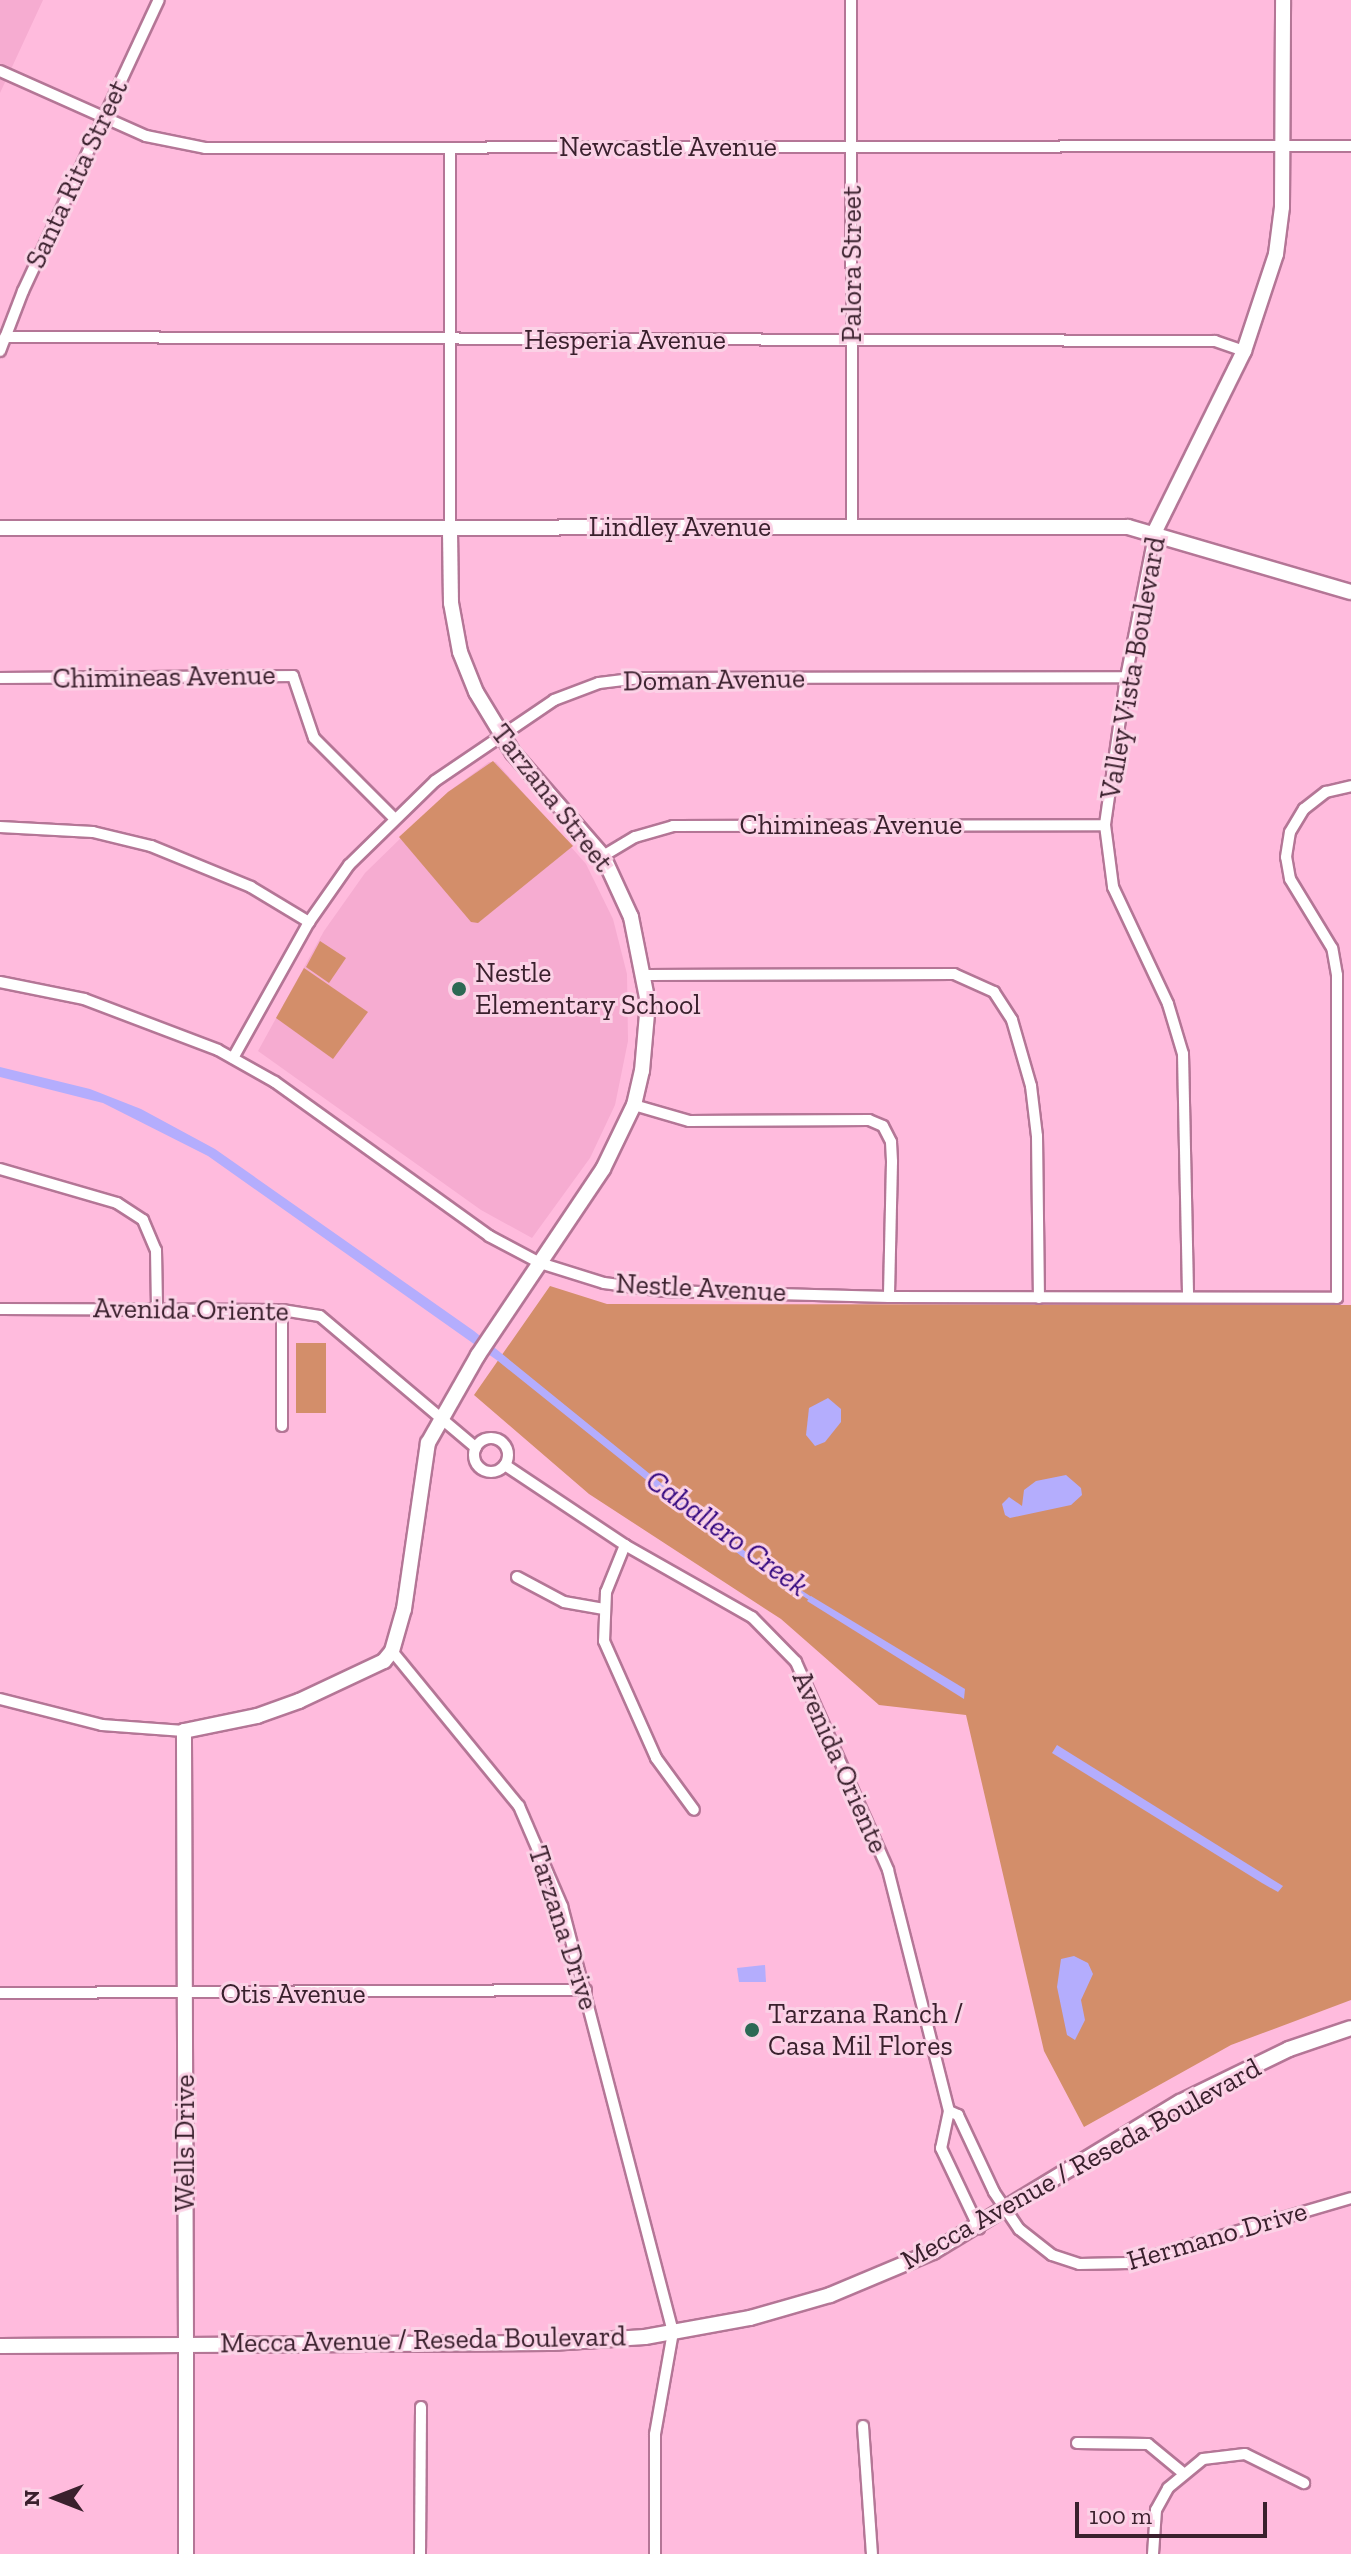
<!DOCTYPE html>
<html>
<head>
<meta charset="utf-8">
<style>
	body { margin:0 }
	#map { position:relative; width:1351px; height:2554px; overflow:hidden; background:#fbd; font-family:"Zilla Slab",serif }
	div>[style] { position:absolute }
	.built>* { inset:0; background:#f6acd1 }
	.green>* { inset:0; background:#d38e6a }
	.water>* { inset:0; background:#b4adfd }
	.stream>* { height:4px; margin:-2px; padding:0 2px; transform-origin:2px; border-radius:2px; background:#b4adfd }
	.roads { filter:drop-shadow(2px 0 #b47696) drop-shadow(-2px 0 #b47696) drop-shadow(0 2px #b47696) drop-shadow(0 -2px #b47696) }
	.minor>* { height:10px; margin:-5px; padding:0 5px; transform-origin:5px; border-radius:5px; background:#fff }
	.minor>.ring { margin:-5px; padding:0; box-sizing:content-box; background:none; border:10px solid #fff; border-radius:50% }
	.tertiary>* { height:14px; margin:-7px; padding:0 7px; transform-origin:7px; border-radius:7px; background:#fff }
	.secondary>* { height:14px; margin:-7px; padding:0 7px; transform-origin:7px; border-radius:7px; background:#fff }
	.dots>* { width:22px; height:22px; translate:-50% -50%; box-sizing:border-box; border:4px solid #fbd2e6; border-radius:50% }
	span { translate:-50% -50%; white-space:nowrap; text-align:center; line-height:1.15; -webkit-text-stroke:6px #fbd2e6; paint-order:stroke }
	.street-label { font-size:28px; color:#3a202d }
	.poi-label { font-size:28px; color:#3a202d }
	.left { translate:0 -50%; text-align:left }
	.water-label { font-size:30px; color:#340880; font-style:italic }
	.north { position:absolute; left:16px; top:2458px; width:80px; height:80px; -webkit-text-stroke:6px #fbd2e6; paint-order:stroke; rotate:270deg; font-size:22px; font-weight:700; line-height:32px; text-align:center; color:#3a202d }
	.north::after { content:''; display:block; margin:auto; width:28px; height:36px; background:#3a202d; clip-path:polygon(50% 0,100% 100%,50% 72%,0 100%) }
	.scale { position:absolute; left:1075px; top:2502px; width:192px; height:36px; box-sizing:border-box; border:4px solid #3a202d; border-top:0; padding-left:10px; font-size:24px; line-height:28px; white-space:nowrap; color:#3a202d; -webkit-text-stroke:6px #fbd2e6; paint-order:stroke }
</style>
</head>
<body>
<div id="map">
	<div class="built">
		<div style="clip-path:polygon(0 0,43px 0,0 93px)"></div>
		<div style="clip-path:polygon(489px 762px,496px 762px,586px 864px,613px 919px,627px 974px,628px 1041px,615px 1105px,590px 1158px,532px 1238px,481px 1210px,258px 1051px,324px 931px,365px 873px,448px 792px)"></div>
	</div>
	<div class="green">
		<div style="clip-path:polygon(493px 761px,573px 846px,478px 923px,471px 922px,399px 837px,448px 792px)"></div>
		<div style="clip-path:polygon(320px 941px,346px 958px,329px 983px,306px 967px)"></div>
		<div style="clip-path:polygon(304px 968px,368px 1012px,333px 1059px,276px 1018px)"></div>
		<div style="clip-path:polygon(550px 1286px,607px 1304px,1351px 1305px,1351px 2000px,1231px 2045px,1084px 2127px,1044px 2051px,966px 1715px,879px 1705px,781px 1619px,589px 1494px,474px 1395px)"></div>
		<div style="clip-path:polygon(296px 1343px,326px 1343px,326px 1413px,296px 1413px)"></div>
	</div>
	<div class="water">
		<div style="clip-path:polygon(0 1067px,90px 1089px,141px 1109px,215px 1149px,474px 1331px,746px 1552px,792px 1583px,789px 1588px,741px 1556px,498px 1361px,208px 1156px,103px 1103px,0 1077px)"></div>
		<div style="clip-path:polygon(828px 1398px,841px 1409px,841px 1422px,825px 1442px,815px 1446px,806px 1435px,809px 1408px)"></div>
		<div style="clip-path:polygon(1066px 1475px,1081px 1488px,1082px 1495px,1071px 1505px,1010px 1518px,1005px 1515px,1002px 1504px,1009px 1497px,1022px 1506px,1024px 1490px,1036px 1481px)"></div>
		<div style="clip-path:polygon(811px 1596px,965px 1689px,964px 1699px,807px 1601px)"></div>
		<div style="clip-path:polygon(1057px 1745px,1283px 1886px,1278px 1892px,1262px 1883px,1052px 1753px)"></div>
		<div style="clip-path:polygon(1074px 1956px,1088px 1963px,1093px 1974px,1081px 2000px,1085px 2020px,1075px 2040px,1067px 2035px,1057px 1987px,1061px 1959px)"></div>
		<div style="clip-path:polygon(765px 1965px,766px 1982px,739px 1982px,737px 1968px)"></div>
	</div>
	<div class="stream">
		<div style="left:788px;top:1584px;width:31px;rotate:33deg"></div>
	</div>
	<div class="roads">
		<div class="minor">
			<div style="left:851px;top:0;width:527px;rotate:89.89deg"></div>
			<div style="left:0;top:71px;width:160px;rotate:24deg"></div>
			<div style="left:146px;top:136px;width:60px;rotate:11.5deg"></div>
			<div style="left:205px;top:148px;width:1146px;rotate:-0.1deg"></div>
			<div style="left:5px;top:337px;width:1210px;rotate:0.19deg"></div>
			<div style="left:1215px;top:341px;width:31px;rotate:19deg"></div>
			<div style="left:0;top:351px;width:64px;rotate:-69deg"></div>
			<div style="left:23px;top:291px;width:321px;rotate:-65deg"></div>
			<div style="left:450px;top:528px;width:380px;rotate:-90deg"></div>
			<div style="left:1155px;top:531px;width:149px;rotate:101.2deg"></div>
			<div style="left:1126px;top:677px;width:149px;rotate:98.1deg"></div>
			<div style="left:1105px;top:825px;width:63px;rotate:82.6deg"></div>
			<div style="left:1113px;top:887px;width:129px;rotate:64.8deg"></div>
			<div style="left:1168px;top:1004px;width:52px;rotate:73.3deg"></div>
			<div style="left:1183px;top:1054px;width:243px;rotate:88.8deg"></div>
			<div style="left:0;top:678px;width:293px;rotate:-0.4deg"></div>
			<div style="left:293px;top:676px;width:65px;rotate:71.3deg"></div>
			<div style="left:314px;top:738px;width:112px;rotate:45deg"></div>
			<div style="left:0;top:827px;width:93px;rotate:3.1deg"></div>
			<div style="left:93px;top:832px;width:60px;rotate:13.6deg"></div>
			<div style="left:151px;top:846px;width:108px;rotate:22.3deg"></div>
			<div style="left:251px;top:887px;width:68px;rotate:31.1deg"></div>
			<div style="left:603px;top:856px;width:37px;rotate:-31deg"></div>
			<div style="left:635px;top:837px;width:40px;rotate:-16deg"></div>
			<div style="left:673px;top:826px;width:432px;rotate:-0.1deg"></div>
			<div style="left:646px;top:975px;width:308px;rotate:-0.2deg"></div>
			<div style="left:954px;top:974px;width:44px;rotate:24.2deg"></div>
			<div style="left:994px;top:992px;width:33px;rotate:57deg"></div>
			<div style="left:1012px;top:1020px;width:69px;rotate:73.9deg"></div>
			<div style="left:1031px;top:1086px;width:50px;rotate:83.2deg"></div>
			<div style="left:1037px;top:1136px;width:162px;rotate:89.3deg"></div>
			<div style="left:0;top:982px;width:86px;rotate:11.4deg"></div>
			<div style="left:84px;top:999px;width:143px;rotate:20.8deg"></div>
			<div style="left:218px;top:1050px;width:65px;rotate:29.3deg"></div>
			<div style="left:275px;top:1082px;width:264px;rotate:35.7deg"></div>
			<div style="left:489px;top:1236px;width:58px;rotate:27.9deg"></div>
			<div style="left:540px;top:1263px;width:67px;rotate:17.4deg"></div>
			<div style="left:604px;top:1283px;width:61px;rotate:7.6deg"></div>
			<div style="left:664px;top:1291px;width:225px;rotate:1.5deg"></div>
			<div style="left:889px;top:1297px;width:448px;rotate:0.1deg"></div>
			<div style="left:1337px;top:1298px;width:323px;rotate:-90deg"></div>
			<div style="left:1337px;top:975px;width:27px;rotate:-100deg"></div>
			<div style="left:1332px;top:948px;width:81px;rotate:-121.3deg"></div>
			<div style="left:1290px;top:879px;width:22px;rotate:-100deg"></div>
			<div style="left:1286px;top:857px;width:25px;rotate:-81deg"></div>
			<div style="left:1290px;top:832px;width:27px;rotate:-59deg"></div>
			<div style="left:1304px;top:809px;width:28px;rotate:-38deg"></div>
			<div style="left:1326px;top:792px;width:26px;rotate:-13deg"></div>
			<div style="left:233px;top:1058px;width:156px;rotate:-60.8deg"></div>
			<div style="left:309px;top:922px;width:70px;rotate:-54.9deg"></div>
			<div style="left:349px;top:865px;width:120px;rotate:-44.3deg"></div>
			<div style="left:435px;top:781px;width:144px;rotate:-34.2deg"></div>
			<div style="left:554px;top:700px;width:48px;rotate:-20.7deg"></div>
			<div style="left:599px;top:683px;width:41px;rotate:-7deg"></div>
			<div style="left:640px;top:678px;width:486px;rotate:-0.1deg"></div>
			<div style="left:634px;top:1105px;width:57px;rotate:16.2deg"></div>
			<div style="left:689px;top:1121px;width:180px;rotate:-0.3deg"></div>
			<div style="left:869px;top:1120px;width:15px;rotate:23deg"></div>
			<div style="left:883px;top:1126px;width:18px;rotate:63deg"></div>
			<div style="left:891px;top:1142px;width:20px;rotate:87deg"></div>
			<div style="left:892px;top:1162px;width:135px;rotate:91.3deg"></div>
			<div style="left:0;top:1169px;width:122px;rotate:16.2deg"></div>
			<div style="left:117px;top:1203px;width:31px;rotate:33deg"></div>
			<div style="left:143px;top:1220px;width:33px;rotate:67deg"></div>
			<div style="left:156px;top:1250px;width:59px;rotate:89deg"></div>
			<div style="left:0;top:1309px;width:282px;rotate:0.2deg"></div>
			<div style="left:282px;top:1310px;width:38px;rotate:9deg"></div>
			<div style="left:320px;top:1316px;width:204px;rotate:40.2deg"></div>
			<div style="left:282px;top:1426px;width:116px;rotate:-90deg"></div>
			<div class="ring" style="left:474px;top:1438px;width:24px;height:24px"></div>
			<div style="left:505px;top:1465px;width:144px;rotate:33.7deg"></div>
			<div style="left:625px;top:1545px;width:146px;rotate:29.6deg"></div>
			<div style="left:752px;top:1617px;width:63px;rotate:45.6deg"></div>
			<div style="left:796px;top:1662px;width:227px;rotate:66.1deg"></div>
			<div style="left:888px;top:1870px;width:249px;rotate:75.8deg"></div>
			<div style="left:949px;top:2111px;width:38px;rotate:102deg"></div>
			<div style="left:941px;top:2148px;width:89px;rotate:64.6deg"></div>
			<div style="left:625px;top:1545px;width:51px;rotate:112deg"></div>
			<div style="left:606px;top:1592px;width:49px;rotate:92.3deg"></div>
			<div style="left:604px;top:1641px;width:128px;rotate:66deg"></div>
			<div style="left:656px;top:1758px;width:64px;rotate:53.8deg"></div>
			<div style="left:517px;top:1577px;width:53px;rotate:28deg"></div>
			<div style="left:564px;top:1602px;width:39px;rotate:10deg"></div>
			<div style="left:392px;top:1651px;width:200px;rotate:50.7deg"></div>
			<div style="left:519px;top:1806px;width:109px;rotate:66.7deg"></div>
			<div style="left:562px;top:1906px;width:440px;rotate:75.4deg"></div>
			<div style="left:673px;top:2332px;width:104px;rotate:100deg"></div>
			<div style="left:655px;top:2434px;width:120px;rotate:90deg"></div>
			<div style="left:0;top:1699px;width:105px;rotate:14.3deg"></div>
			<div style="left:102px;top:1725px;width:82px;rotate:4.2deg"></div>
			<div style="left:0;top:1993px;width:586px;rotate:-0.29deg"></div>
			<div style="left:949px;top:2111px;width:10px;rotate:24deg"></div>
			<div style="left:958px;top:2115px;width:85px;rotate:64.9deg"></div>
			<div style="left:994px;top:2192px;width:45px;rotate:56deg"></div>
			<div style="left:1019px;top:2229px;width:42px;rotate:38.2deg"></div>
			<div style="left:1052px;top:2255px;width:28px;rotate:18deg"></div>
			<div style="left:1079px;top:2264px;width:50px;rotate:-1.1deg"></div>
			<div style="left:1129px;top:2263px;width:231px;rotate:-16.3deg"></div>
			<div style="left:863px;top:2426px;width:128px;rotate:86deg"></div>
			<div style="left:1077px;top:2443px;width:71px;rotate:0.8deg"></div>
			<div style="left:1148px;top:2444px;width:45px;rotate:39.6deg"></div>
			<div style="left:420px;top:2554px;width:147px;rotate:-89.6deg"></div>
			<div style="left:1153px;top:2554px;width:44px;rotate:-86.1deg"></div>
			<div style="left:1156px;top:2510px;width:25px;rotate:-61deg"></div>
			<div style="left:1168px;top:2488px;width:45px;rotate:-39.6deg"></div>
			<div style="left:1203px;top:2459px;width:42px;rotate:-6.8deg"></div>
			<div style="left:1245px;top:2454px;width:66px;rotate:26.2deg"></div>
		</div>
		<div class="tertiary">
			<div style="left:0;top:528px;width:1128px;rotate:-0.05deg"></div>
			<div style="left:1128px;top:527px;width:232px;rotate:16.3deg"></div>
			<div style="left:1155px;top:531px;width:201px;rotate:-63.7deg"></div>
			<div style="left:1244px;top:351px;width:102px;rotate:-71.7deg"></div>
			<div style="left:1276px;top:254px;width:47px;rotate:-82.7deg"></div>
			<div style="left:1282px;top:207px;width:207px;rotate:-89.7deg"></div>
			<div style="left:186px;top:2344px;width:613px;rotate:-90.19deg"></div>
			<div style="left:184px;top:1731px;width:75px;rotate:-11.6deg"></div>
			<div style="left:257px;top:1716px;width:45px;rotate:-19.7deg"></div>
			<div style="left:299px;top:1701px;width:94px;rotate:-25.2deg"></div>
			<div style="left:384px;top:1661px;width:13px;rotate:-51deg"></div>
			<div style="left:392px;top:1651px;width:44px;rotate:-74.1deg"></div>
			<div style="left:404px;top:1609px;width:168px;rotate:-81.8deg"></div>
			<div style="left:428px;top:1443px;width:101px;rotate:-60.4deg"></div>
			<div style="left:478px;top:1355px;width:224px;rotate:-56.1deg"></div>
			<div style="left:603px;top:1169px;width:71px;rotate:-64.2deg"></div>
			<div style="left:634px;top:1105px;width:35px;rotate:-77deg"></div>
			<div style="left:642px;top:1071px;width:68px;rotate:-85deg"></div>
			<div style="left:648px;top:1003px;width:88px;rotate:-101.2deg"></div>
			<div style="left:631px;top:917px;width:67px;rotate:-114.7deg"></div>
			<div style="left:603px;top:856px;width:137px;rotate:-131.1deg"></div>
			<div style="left:513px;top:753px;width:71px;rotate:-121.2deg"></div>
			<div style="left:476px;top:692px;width:43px;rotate:-111.8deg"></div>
			<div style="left:460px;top:652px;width:50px;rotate:-100.4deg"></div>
			<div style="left:451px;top:603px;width:75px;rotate:-90.8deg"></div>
		</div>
		<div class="secondary">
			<div style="left:186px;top:2344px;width:210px;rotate:90deg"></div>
			<div style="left:0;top:2346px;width:551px;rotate:-0.31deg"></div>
			<div style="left:551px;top:2343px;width:94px;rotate:-3.7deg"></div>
			<div style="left:645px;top:2337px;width:107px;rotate:-10.3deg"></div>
			<div style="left:750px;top:2318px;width:83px;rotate:-16deg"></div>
			<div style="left:830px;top:2295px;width:112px;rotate:-22.7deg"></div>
			<div style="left:933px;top:2252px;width:289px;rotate:-31.3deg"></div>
			<div style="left:1180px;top:2102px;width:121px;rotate:-25.9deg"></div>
			<div style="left:1289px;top:2049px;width:65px;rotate:-18.7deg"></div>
		</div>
	</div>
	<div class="dots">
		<div style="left:459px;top:989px;background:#2c6954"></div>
		<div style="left:752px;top:2030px;background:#2c6954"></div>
	</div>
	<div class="street-label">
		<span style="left:668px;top:147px">Newcastle Avenue</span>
		<span style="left:77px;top:174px;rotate:-65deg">Santa Rita Street</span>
		<span style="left:852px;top:264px;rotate:-90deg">Palora Street</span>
		<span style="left:625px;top:340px">Hesperia Avenue</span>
		<span style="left:680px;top:527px">Lindley Avenue</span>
		<span style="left:1133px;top:668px;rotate:-80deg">Valley Vista Boulevard</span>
		<span style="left:164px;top:677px;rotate:-1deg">Chimineas Avenue</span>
		<span style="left:714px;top:680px;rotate:-1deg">Doman Avenue</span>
		<span style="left:552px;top:798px;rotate:52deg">Tarzana Street</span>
		<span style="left:851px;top:825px">Chimineas Avenue</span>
		<span style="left:701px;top:1288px;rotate:3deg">Nestle Avenue</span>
		<span style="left:191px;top:1310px;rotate:1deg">Avenida Oriente</span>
		<span style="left:840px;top:1762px;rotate:66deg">Avenida Oriente</span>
		<span style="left:563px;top:1928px;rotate:72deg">Tarzana Drive</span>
		<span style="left:293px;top:1994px">Otis Avenue</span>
		<span style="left:185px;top:2143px;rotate:-90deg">Wells Drive</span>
		<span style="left:1081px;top:2164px;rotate:-29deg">Mecca Avenue / Reseda Boulevard</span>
		<span style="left:1217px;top:2236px;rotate:-16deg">Hermano Drive</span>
		<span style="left:423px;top:2340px;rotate:-1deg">Mecca Avenue / Reseda Boulevard</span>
	</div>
	<div class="poi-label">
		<span class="left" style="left:475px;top:989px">Nestle<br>Elementary School</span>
		<span class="left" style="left:768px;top:2030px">Tarzana Ranch /<br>Casa Mil Flores</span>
	</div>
	<div class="water-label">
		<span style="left:727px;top:1533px;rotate:36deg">Caballero Creek</span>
	</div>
	<div class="north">N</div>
	<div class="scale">100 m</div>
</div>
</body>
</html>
